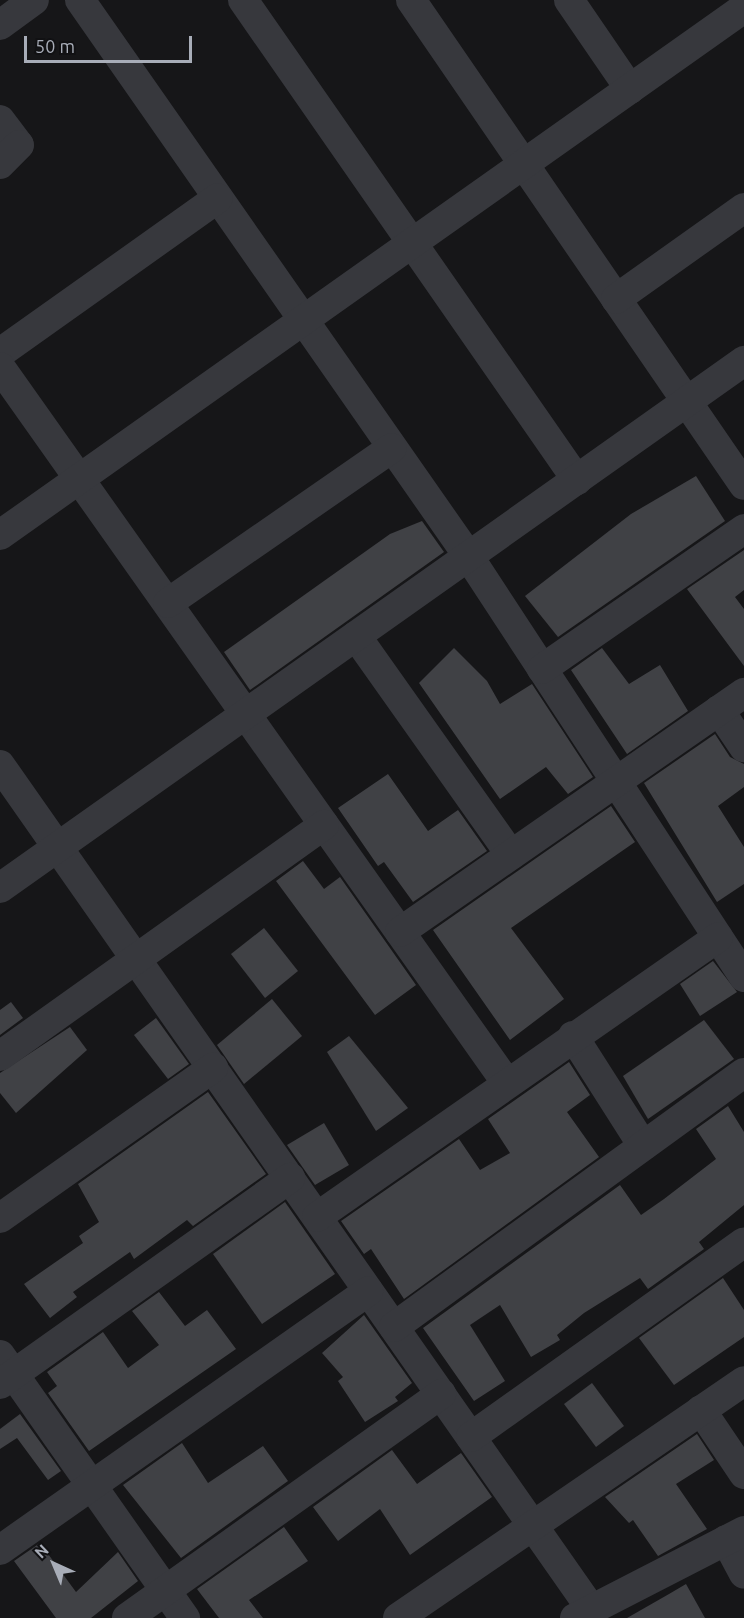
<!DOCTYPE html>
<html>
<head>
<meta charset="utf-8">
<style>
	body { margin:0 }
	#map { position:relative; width:744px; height:1618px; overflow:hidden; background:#161618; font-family:Ubuntu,sans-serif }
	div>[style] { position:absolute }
	.building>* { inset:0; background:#404145 }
	.minor>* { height:30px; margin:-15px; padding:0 15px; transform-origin:15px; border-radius:15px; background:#37383d }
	span { translate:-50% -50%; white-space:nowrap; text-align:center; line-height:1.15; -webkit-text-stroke:6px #111113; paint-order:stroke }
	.north { position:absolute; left:24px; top:1534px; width:60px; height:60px; -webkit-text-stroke:4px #111113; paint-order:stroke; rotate:316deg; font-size:16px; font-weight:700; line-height:24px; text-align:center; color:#a8adb8 }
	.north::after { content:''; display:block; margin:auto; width:21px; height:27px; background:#a8adb8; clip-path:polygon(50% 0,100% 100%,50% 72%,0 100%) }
	.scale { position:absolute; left:24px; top:36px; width:168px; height:27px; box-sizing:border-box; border:3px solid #a8adb8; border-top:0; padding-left:8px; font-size:18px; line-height:21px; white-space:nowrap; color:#a8adb8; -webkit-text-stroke:4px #111113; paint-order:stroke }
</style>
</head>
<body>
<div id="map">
	<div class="building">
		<div style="clip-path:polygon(696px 476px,725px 521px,558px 637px,525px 596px,631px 514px)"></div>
		<div style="clip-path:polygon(422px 521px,444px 552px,250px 690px,224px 652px,390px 534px)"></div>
		<div style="clip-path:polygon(744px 550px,744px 590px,735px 597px,744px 609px,744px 666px,687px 589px)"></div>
		<div style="clip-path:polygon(454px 648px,487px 681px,500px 704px,532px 684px,593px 777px,568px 794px,546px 767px,500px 799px,419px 683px)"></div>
		<div style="clip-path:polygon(602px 648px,629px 684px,660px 665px,688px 711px,627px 754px,571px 670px)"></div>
		<div style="clip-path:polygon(715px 734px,730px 757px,744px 764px,744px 787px,718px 806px,744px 847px,744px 884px,717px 902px,644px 783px)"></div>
		<div style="clip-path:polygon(388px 774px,428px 831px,458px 810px,487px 851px,413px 902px,384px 862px,378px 866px,338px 808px)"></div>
		<div style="clip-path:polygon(611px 806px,635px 842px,511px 928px,564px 999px,510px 1040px,433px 930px)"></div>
		<div style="clip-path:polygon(303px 861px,324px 889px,340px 877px,416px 985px,375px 1015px,276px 881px)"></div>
		<div style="clip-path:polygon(264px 928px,298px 971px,265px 998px,231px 954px)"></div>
		<div style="clip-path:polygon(713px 961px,737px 992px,700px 1016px,680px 984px)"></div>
		<div style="clip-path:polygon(272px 999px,302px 1036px,244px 1084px,217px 1045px)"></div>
		<div style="clip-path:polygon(11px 1002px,23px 1018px,0 1035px,0 1010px)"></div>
		<div style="clip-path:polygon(156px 1018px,189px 1064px,168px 1079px,134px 1035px)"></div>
		<div style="clip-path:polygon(704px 1020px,734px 1059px,648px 1119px,623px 1076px)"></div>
		<div style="clip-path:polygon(70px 1027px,87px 1050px,16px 1113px,0 1093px,0 1073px)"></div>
		<div style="clip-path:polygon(349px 1036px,408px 1108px,376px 1131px,327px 1052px)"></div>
		<div style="clip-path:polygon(569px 1062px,590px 1095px,567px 1112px,599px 1157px,404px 1299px,371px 1249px,364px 1254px,341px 1221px,459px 1139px,480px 1170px,510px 1153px,488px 1119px)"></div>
		<div style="clip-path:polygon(208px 1092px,266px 1174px,193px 1226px,187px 1220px,134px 1259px,130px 1252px,73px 1292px,77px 1297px,50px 1318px,24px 1284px,83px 1243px,79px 1236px,99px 1222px,78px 1184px)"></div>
		<div style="clip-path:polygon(728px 1106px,744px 1132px,744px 1205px,699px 1242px,704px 1249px,648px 1289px,640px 1278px,584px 1313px,557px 1335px,560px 1340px,531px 1357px,500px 1305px,470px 1325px,505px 1381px,474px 1401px,423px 1328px,620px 1185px,641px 1215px,664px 1199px,716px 1159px,696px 1129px)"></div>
		<div style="clip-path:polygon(324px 1123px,349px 1165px,315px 1185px,287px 1145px)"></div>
		<div style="clip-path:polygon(285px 1202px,335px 1274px,262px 1324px,213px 1254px)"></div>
		<div style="clip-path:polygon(723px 1278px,744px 1310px,744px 1337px,674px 1385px,639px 1338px)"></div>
		<div style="clip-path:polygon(159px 1292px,185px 1326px,207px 1310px,236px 1349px,89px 1451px,48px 1393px,57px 1386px,47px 1372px,103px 1332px,128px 1368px,159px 1345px,132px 1311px)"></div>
		<div style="clip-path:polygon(364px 1315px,412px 1383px,395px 1397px,398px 1401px,365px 1422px,338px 1381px,343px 1377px,322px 1353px)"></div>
		<div style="clip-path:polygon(592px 1383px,624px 1426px,596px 1447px,564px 1404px)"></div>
		<div style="clip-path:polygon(20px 1414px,61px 1471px,48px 1480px,17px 1438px,0 1449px,0 1429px)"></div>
		<div style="clip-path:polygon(697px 1434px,714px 1460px,676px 1484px,707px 1529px,658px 1556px,633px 1520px,629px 1523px,605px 1497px)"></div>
		<div style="clip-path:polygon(182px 1443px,208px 1483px,263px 1446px,288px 1481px,181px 1558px,123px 1485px)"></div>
		<div style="clip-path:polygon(392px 1450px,417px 1484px,461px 1453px,492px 1497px,410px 1555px,380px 1509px,338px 1541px,313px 1507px)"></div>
		<div style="clip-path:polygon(284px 1527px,308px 1561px,249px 1600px,263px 1618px,219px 1618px,197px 1589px)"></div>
		<div style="clip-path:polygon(40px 1543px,76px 1592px,118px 1552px,138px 1581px,91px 1618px,56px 1618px,14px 1561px)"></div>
		<div style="clip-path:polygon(686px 1584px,705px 1618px,627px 1618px,669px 1594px)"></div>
	</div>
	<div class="minor">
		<div style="left:80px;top:0;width:679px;rotate:55.07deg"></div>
		<div style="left:469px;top:557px;width:502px;rotate:56.78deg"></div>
		<div style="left:243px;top:0;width:585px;rotate:55.17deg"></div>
		<div style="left:411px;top:0;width:588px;rotate:55.53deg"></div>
		<div style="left:569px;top:0;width:108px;rotate:55.6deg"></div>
		<div style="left:0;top:25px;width:42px;rotate:-36.3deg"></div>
		<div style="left:0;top:120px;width:31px;rotate:53deg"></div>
		<div style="left:19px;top:145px;width:27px;rotate:135deg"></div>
		<div style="left:616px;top:299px;width:157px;rotate:-35.4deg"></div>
		<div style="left:0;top:353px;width:267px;rotate:-35.4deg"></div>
		<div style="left:0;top:367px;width:876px;rotate:54.71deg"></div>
		<div style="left:0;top:535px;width:912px;rotate:-35.31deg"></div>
		<div style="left:168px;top:603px;width:272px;rotate:-34.7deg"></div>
		<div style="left:356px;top:636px;width:268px;rotate:54.7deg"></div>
		<div style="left:542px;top:669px;width:246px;rotate:-34.7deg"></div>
		<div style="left:719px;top:710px;width:45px;rotate:56deg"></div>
		<div style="left:0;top:765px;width:1032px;rotate:54.99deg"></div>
		<div style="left:0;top:888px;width:912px;rotate:-35.31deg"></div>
		<div style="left:400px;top:932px;width:419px;rotate:-34.8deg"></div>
		<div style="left:573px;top:1036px;width:130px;rotate:57.5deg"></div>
		<div style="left:0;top:1056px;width:398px;rotate:-35.5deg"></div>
		<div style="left:317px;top:1217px;width:489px;rotate:-34.9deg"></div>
		<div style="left:0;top:1218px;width:261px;rotate:-35.2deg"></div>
		<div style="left:394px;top:1327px;width:432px;rotate:-36deg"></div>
		<div style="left:0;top:1355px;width:322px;rotate:54.9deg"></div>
		<div style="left:0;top:1384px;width:356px;rotate:-35.4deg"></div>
		<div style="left:701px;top:1410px;width:77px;rotate:56.1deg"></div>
		<div style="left:471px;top:1437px;width:335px;rotate:-35.5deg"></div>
		<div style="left:726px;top:1540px;width:38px;rotate:62deg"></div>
		<div style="left:0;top:1550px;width:450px;rotate:-35.1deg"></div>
		<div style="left:127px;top:1618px;width:386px;rotate:-35.5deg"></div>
		<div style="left:398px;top:1618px;width:419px;rotate:-34.4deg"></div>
		<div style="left:575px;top:1618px;width:190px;rotate:-27.2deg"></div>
	</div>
	<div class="north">N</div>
	<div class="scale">50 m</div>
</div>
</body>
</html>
